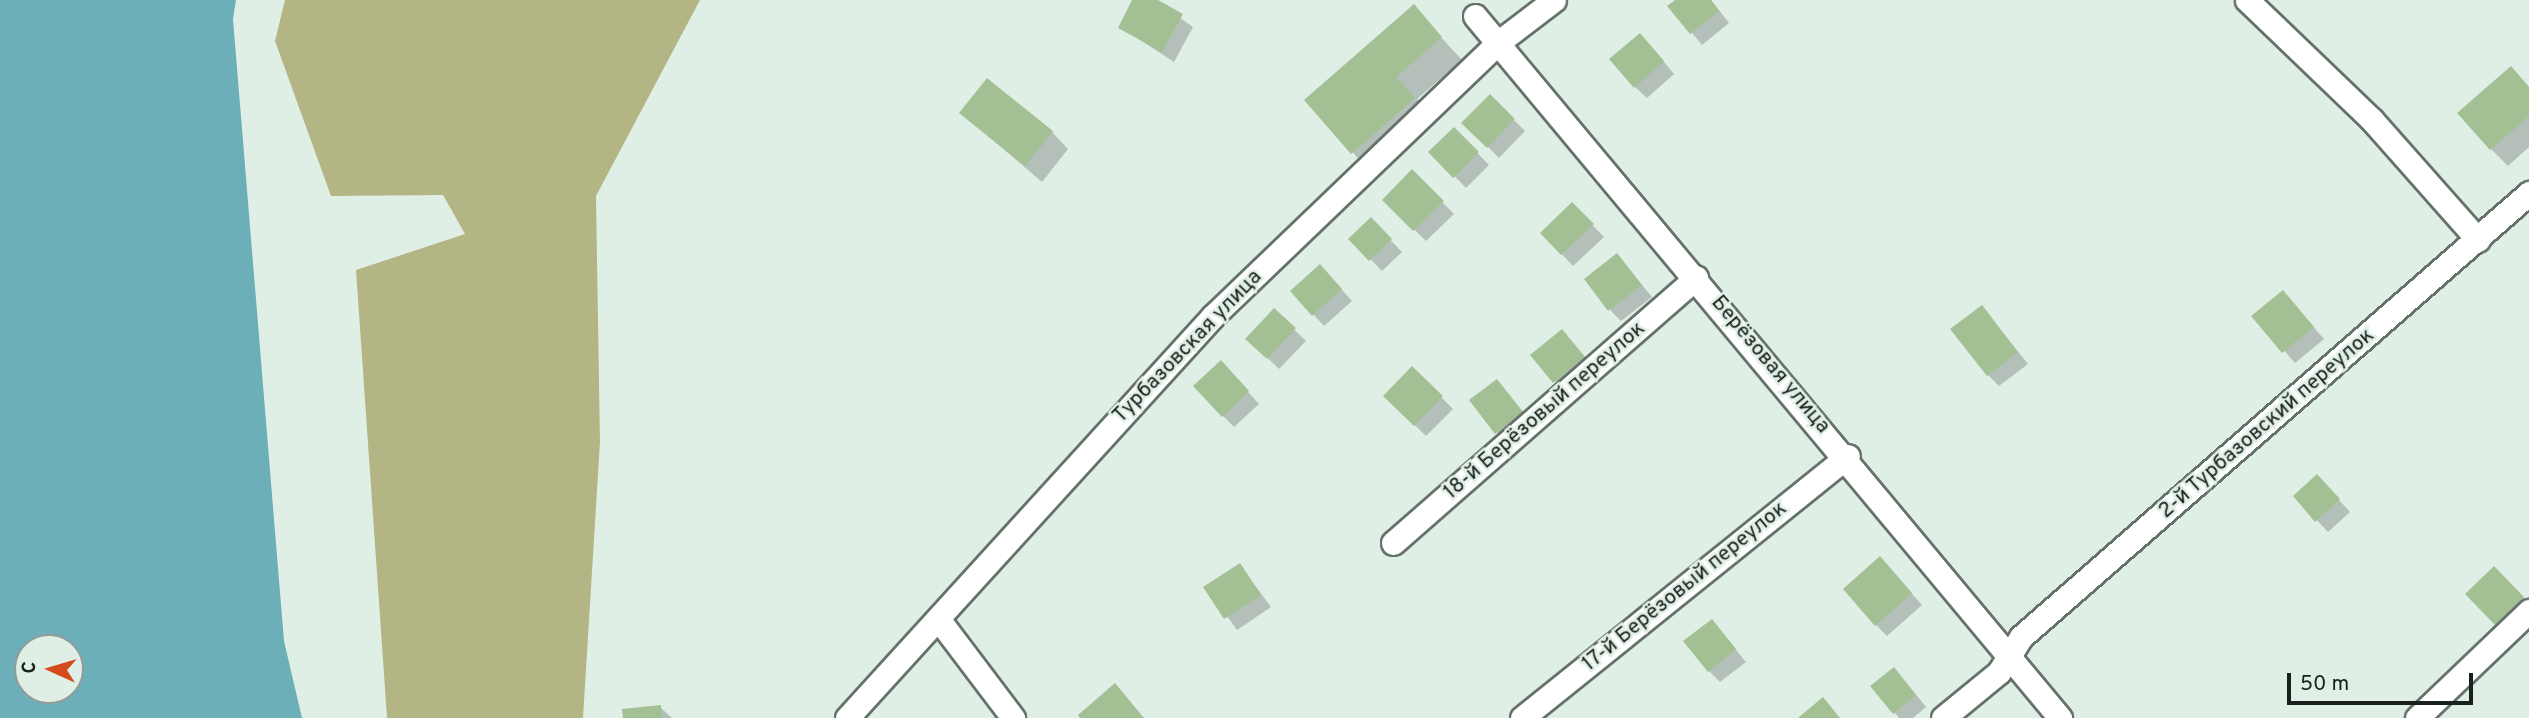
<!DOCTYPE html>
<html>
<head>
<meta charset="utf-8">
<style>
	body { margin:0 }
	#map { position:relative; width:2529px; height:718px; overflow:hidden; background:#e0efe6; font-family:Overpass,sans-serif }
	div>[style] { position:absolute }
	.forest>* { inset:0; background:#b3b684 }
	.water>* { inset:0; background:#6dafb9 }
	.shadow>* { inset:0; background:#0003 }
	.building>* { inset:0; background:#a3c094 }
	.roads { filter:drop-shadow(2px 0 #65726a) drop-shadow(-2px 0 #65726a) drop-shadow(0 2px #65726a) drop-shadow(0 -2px #65726a) }
	.minor>* { height:23px; margin:-11.5px; padding:0 11.5px; transform-origin:11.5px; border-radius:11.5px; background:#fff }
	span { translate:-50% -50%; white-space:nowrap; text-align:center; line-height:1.15; -webkit-text-stroke:5px #e0efe6; paint-order:stroke }
	.street-label { font-size:21px; color:#1a201d }
	.north { position:absolute; left:14px; top:634px; width:70px; height:70px; box-sizing:border-box; background:#e0efe6; border:2px solid #919c96; border-radius:50%; rotate:274deg; font-size:19px; font-weight:700; line-height:28px; text-align:center; color:#1a201d }
	.north::after { content:''; display:block; margin:auto; width:24px; height:32px; background:#d34b1c; clip-path:polygon(50% 0,100% 100%,50% 72%,0 100%) }
	.scale { position:absolute; left:2287px; top:673px; width:186px; height:32px; box-sizing:border-box; border:4px solid #1a201d; border-top:0; padding-left:9px; font-size:21px; line-height:24px; white-space:nowrap; color:#1a201d; -webkit-text-stroke:5px #e0efe6; paint-order:stroke }
</style>
</head>
<body>
<div id="map">
	<div class="forest">
		<div style="clip-path:polygon(285px 0,700px 0,596px 196px,600px 442px,583px 718px,387px 718px,356px 270px,465px 234px,443px 195px,331px 196px,275px 41px)"></div>
	</div>
	<div class="water">
		<div style="clip-path:polygon(evenodd,0 0,236px 0,233px 19px,284px 641px,302px 718px,0 718px,0 0,28px 648px,70px 648px,70px 690px,28px 690px,28px 648px)"></div>
	</div>
	<div class="shadow">
		<div style="clip-path:polygon(1134px 0,1154px 0,1193px 27px,1174px 62px,1120px 27px)"></div>
		<div style="clip-path:polygon(1678px 0,1711px 0,1729px 23px,1702px 45px,1670px 6px)"></div>
		<div style="clip-path:polygon(1413px 7px,1462px 60px,1417px 99px,1435px 121px,1373px 175px,1306px 100px)"></div>
		<div style="clip-path:polygon(1651px 46px,1674px 74px,1647px 98px,1635px 87px)"></div>
		<div style="clip-path:polygon(2529px 87px,2529px 147px,2508px 166px,2491px 149px)"></div>
		<div style="clip-path:polygon(1490px 96px,1525px 131px,1499px 158px,1464px 123px)"></div>
		<div style="clip-path:polygon(961px 113px,1052px 132px,1068px 149px,1042px 182px)"></div>
		<div style="clip-path:polygon(1454px 129px,1489px 165px,1466px 188px,1431px 152px)"></div>
		<div style="clip-path:polygon(1412px 172px,1454px 214px,1426px 241px,1384px 200px)"></div>
		<div style="clip-path:polygon(1572px 204px,1604px 237px,1573px 266px,1542px 233px)"></div>
		<div style="clip-path:polygon(1371px 220px,1402px 252px,1382px 271px,1351px 239px)"></div>
		<div style="clip-path:polygon(1617px 255px,1652px 297px,1621px 321px,1610px 310px)"></div>
		<div style="clip-path:polygon(1331px 278px,1352px 301px,1324px 326px,1313px 314px)"></div>
		<div style="clip-path:polygon(2283px 292px,2324px 339px,2295px 363px,2254px 316px)"></div>
		<div style="clip-path:polygon(1982px 307px,2028px 364px,1999px 386px,1988px 375px)"></div>
		<div style="clip-path:polygon(1274px 310px,1306px 341px,1279px 369px,1248px 339px)"></div>
		<div style="clip-path:polygon(1573px 343px,1595px 369px,1566px 393px,1533px 356px)"></div>
		<div style="clip-path:polygon(1412px 368px,1453px 409px,1426px 436px,1385px 396px)"></div>
		<div style="clip-path:polygon(1232px 374px,1259px 404px,1234px 427px,1223px 416px)"></div>
		<div style="clip-path:polygon(1497px 381px,1533px 424px,1508px 444px,1497px 432px)"></div>
		<div style="clip-path:polygon(2328px 488px,2350px 512px,2328px 532px,2295px 497px)"></div>
		<div style="clip-path:polygon(1240px 565px,1271px 607px,1237px 630px,1206px 587px)"></div>
		<div style="clip-path:polygon(2494px 568px,2529px 604px,2508px 635px,2467px 594px)"></div>
		<div style="clip-path:polygon(1891px 570px,1922px 605px,1887px 636px,1876px 625px)"></div>
		<div style="clip-path:polygon(1712px 621px,1746px 662px,1720px 682px,1709px 671px)"></div>
		<div style="clip-path:polygon(1905px 681px,1926px 707px,1913px 718px,1899px 718px,1873px 687px)"></div>
		<div style="clip-path:polygon(660px 707px,672px 718px,624px 718px)"></div>
	</div>
	<div class="building">
		<div style="clip-path:polygon(1132px 0,1158px 0,1183px 14px,1162px 52px,1118px 28px)"></div>
		<div style="clip-path:polygon(1675px 0,1711px 0,1719px 11px,1690px 34px,1667px 6px)"></div>
		<div style="clip-path:polygon(1414px 4px,1442px 37px,1396px 77px,1415px 98px,1351px 154px,1304px 100px)"></div>
		<div style="clip-path:polygon(1640px 33px,1664px 61px,1634px 88px,1609px 59px)"></div>
		<div style="clip-path:polygon(2511px 66px,2529px 87px,2529px 116px,2490px 150px,2457px 113px)"></div>
		<div style="clip-path:polygon(987px 78px,1053px 131px,1025px 166px,959px 113px)"></div>
		<div style="clip-path:polygon(1490px 94px,1515px 119px,1487px 148px,1461px 123px)"></div>
		<div style="clip-path:polygon(1454px 127px,1479px 152px,1453px 178px,1428px 152px)"></div>
		<div style="clip-path:polygon(1412px 169px,1444px 201px,1413px 231px,1382px 200px)"></div>
		<div style="clip-path:polygon(1572px 202px,1594px 224px,1561px 255px,1540px 233px)"></div>
		<div style="clip-path:polygon(1371px 217px,1392px 239px,1369px 261px,1348px 239px)"></div>
		<div style="clip-path:polygon(1617px 253px,1642px 285px,1608px 311px,1584px 279px)"></div>
		<div style="clip-path:polygon(1320px 264px,1342px 289px,1312px 316px,1290px 291px)"></div>
		<div style="clip-path:polygon(2283px 290px,2314px 327px,2282px 353px,2251px 316px)"></div>
		<div style="clip-path:polygon(1982px 305px,2018px 352px,1987px 376px,1950px 329px)"></div>
		<div style="clip-path:polygon(1274px 308px,1296px 328px,1267px 359px,1245px 339px)"></div>
		<div style="clip-path:polygon(1562px 329px,1585px 357px,1553px 383px,1530px 355px)"></div>
		<div style="clip-path:polygon(1221px 360px,1249px 391px,1222px 417px,1193px 386px)"></div>
		<div style="clip-path:polygon(1412px 366px,1443px 396px,1414px 426px,1383px 396px)"></div>
		<div style="clip-path:polygon(1497px 379px,1523px 412px,1495px 434px,1469px 400px)"></div>
		<div style="clip-path:polygon(2317px 474px,2340px 499px,2315px 522px,2293px 496px)"></div>
		<div style="clip-path:polygon(1880px 556px,1912px 593px,1875px 626px,1843px 589px)"></div>
		<div style="clip-path:polygon(1240px 563px,1261px 595px,1224px 619px,1203px 587px)"></div>
		<div style="clip-path:polygon(2494px 566px,2524px 597px,2495px 625px,2465px 594px)"></div>
		<div style="clip-path:polygon(1712px 619px,1736px 649px,1708px 672px,1683px 641px)"></div>
		<div style="clip-path:polygon(1894px 667px,1916px 695px,1893px 714px,1870px 686px)"></div>
		<div style="clip-path:polygon(1115px 683px,1144px 718px,1080px 718px,1078px 715px)"></div>
		<div style="clip-path:polygon(1823px 697px,1840px 718px,1798px 718px)"></div>
		<div style="clip-path:polygon(661px 705px,662px 718px,623px 718px,622px 709px)"></div>
	</div>
	<div class="roads">
		<div class="minor">
			<div style="left:2247px;top:0;width:173px;rotate:43.8deg"></div>
			<div style="left:2372px;top:120px;width:160px;rotate:48.5deg"></div>
			<div style="left:1475px;top:16px;width:914px;rotate:50.19deg"></div>
			<div style="left:1393px;top:543px;width:403px;rotate:-41.2deg"></div>
			<div style="left:939px;top:620px;width:123px;rotate:52.9deg"></div>
			<div style="left:847px;top:718px;width:544px;rotate:-47.68deg"></div>
			<div style="left:1213px;top:316px;width:396px;rotate:-43.8deg"></div>
			<div style="left:1499px;top:42px;width:69px;rotate:-37.4deg"></div>
			<div style="left:1522px;top:718px;width:418px;rotate:-38.8deg"></div>
			<div style="left:1943px;top:718px;width:72px;rotate:-39.4deg"></div>
			<div style="left:1999px;top:672px;width:41px;rotate:-57.8deg"></div>
			<div style="left:2021px;top:637px;width:675px;rotate:-41.15deg"></div>
			<div style="left:2417px;top:718px;width:155px;rotate:-43.7deg"></div>
		</div>
	</div>
	<div class="street-label">
		<span style="left:1188px;top:347px;rotate:-46deg">Турбазовская улица</span>
		<span style="left:1770px;top:365px;rotate:50deg">Берёзовая улица</span>
		<span style="left:1545px;top:411px;rotate:-41deg">18-й Берёзовый переулок</span>
		<span style="left:2267px;top:424px;rotate:-41deg">2-й Турбазовский переулок</span>
		<span style="left:1685px;top:587px;rotate:-39deg">17-й Берёзовый переулок</span>
	</div>
	<div class="north">С</div>
	<div class="scale">50 m</div>
</div>
</body>
</html>
